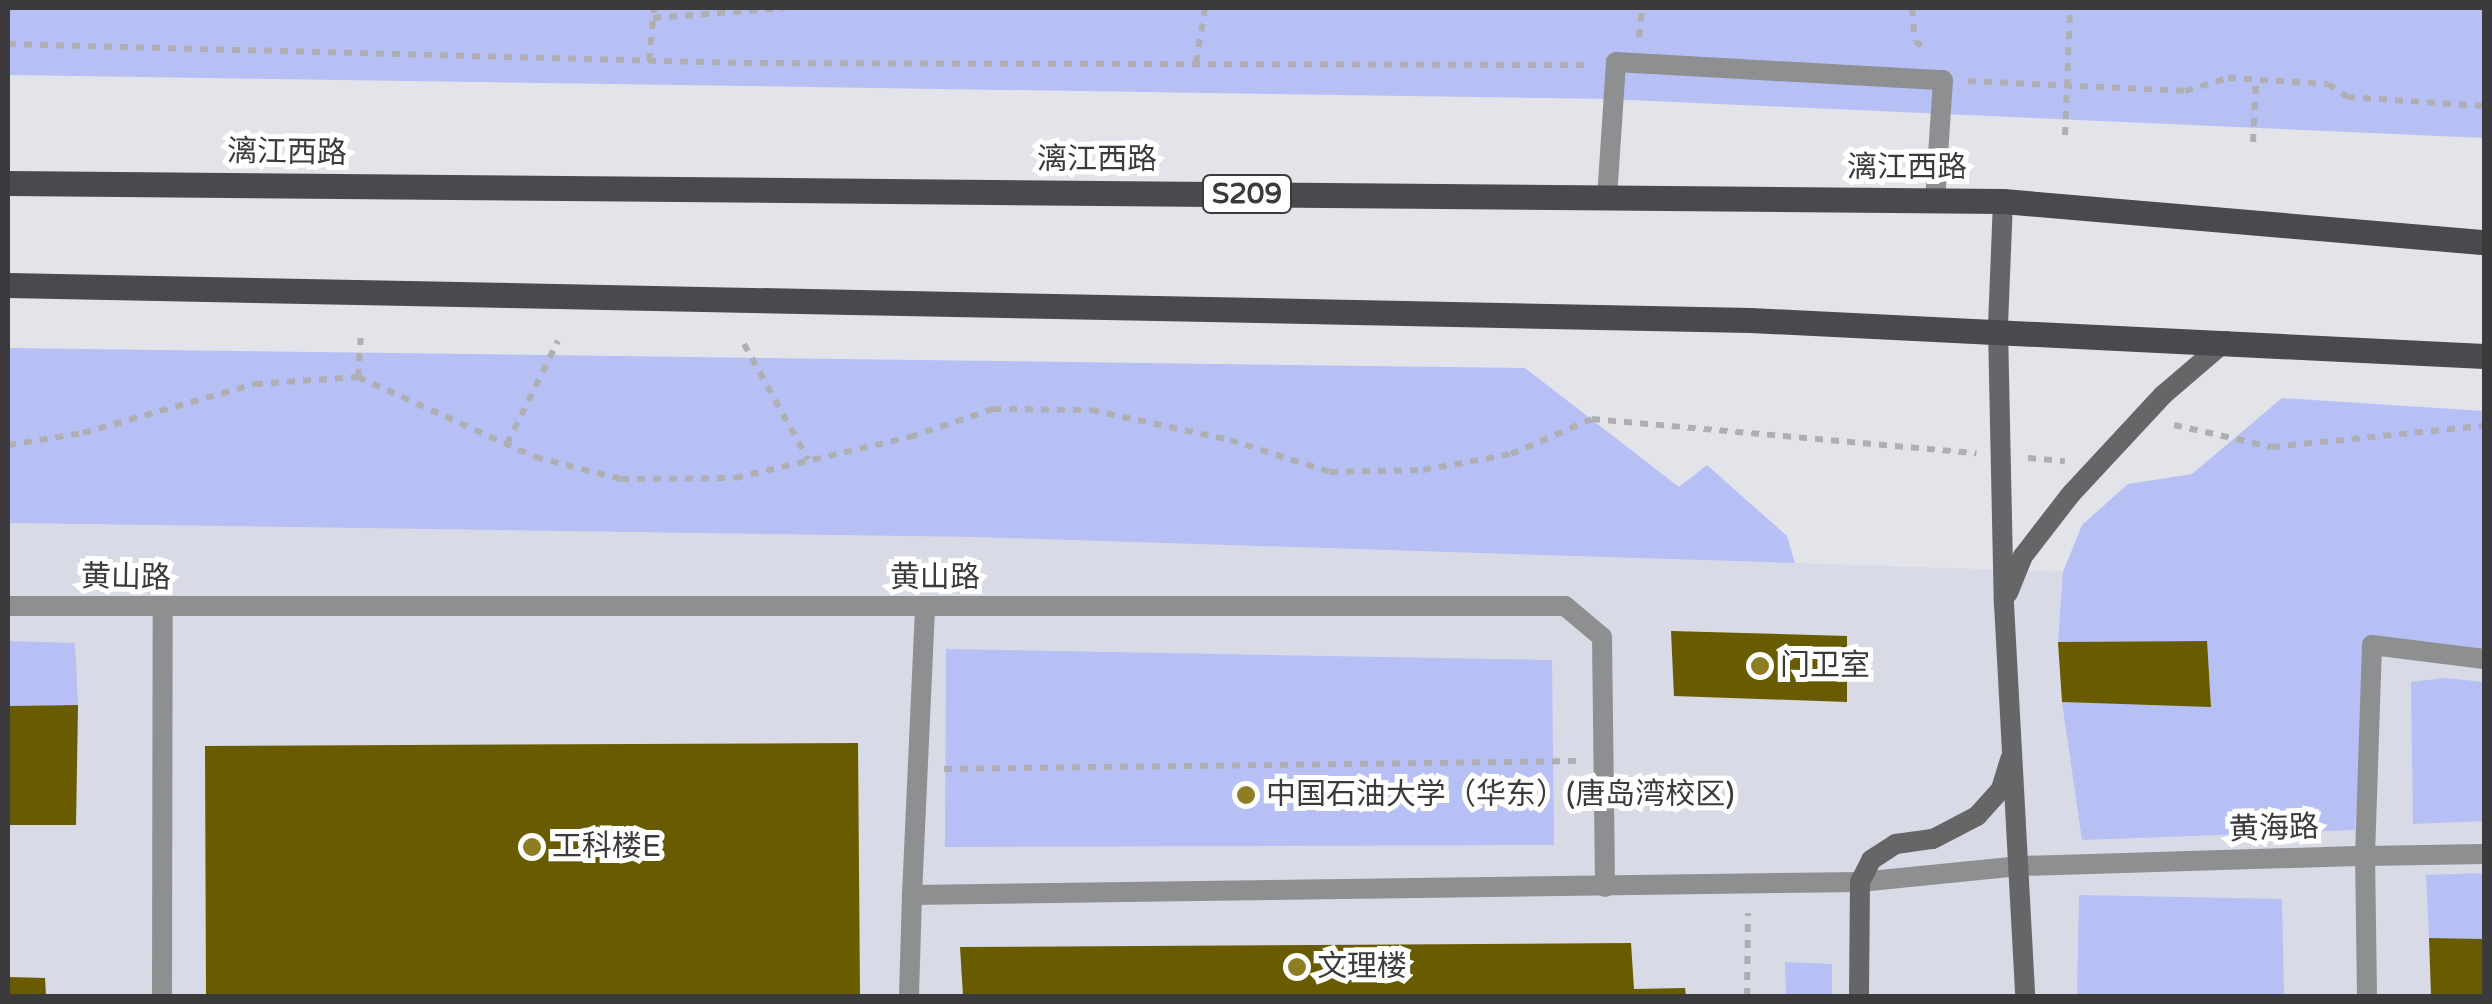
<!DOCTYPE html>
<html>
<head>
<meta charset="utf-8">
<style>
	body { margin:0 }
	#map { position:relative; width:2492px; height:1004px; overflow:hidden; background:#e3e4e9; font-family:"Varela Round","Noto Sans SC",sans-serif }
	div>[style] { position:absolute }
	.built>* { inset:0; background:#d8dae6 }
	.green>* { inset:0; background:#b6c0f5 }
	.building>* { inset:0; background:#685b00 }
	.path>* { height:6px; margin-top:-3px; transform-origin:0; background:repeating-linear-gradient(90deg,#afafb3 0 8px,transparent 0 16px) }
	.lane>* { height:20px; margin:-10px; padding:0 10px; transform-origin:10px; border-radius:10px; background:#8e8f91 }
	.street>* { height:20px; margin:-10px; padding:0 10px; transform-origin:10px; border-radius:10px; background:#8e8f91 }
	.secondary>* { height:20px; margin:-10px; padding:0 10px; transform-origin:10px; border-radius:10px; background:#666669 }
	.primary>* { height:25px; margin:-12.5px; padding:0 12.5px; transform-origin:12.5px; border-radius:12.5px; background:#4a4a4e }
	.dots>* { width:28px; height:28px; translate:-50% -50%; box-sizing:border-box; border:5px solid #fff; border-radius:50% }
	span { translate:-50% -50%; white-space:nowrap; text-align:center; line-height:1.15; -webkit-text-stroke:10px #fff; paint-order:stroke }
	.shield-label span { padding:2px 8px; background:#fff; border:2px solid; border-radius:8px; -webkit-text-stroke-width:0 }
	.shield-label { font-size:28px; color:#3b3b3d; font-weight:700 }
	.street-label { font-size:30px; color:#3b3b3d }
	.poi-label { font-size:30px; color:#3b3b3d }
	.left { translate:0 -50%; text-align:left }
	.frame { position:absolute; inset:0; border:10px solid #3b3b3d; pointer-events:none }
</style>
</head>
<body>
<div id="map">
	<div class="built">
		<div style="clip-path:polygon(8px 523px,975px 537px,2293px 579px,2484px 593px,2484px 996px,8px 996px)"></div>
	</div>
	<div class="green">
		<div style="clip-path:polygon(8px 8px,2484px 8px,2484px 138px,1608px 99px,8px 75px)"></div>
		<div style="clip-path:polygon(8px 348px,1525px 368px,1679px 487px,1707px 465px,1787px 536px,1795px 563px,974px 537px,8px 523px)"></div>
		<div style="clip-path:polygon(2282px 398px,2484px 411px,2484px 652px,2367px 638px,2355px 830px,2082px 840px,2062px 702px,2211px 706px,2206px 641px,2058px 642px,2063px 572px,2082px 525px,2128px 484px,2192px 474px)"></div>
		<div style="clip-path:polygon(8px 641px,75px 643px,78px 705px,8px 706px)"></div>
		<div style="clip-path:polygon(946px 649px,1552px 660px,1554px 845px,945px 847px)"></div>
		<div style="clip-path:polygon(2446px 678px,2484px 682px,2484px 821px,2413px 824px,2411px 682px)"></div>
		<div style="clip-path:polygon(2484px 873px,2484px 939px,2429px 938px,2426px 875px)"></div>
		<div style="clip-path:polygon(2079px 895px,2282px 899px,2284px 996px,2077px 996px)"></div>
		<div style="clip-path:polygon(1785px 962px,1832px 964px,1832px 996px,1786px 996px)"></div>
	</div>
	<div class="building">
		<div style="clip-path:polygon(1671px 631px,1847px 636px,1847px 702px,1674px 696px)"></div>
		<div style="clip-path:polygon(2207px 641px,2211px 707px,2062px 702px,2058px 642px)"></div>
		<div style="clip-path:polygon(78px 705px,76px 825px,8px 825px,8px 706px)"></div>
		<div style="clip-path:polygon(858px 743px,860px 996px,206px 996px,205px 746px)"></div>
		<div style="clip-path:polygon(2429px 938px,2484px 939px,2484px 996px,2431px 996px)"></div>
		<div style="clip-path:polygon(1631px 943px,1634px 989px,1685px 988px,1686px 996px,963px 996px,960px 947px)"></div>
		<div style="clip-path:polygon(8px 977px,45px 978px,46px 996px,8px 996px)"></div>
	</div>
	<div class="path">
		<div style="left:1912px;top:8px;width:33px;rotate:85deg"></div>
		<div style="left:1915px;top:41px;width:14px;rotate:36deg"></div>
		<div style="left:653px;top:18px;width:132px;rotate:-4.3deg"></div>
		<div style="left:1639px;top:37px;width:29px;rotate:-84deg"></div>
		<div style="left:8px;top:44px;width:736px;rotate:1.48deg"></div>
		<div style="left:744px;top:63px;width:846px;rotate:0.14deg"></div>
		<div style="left:649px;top:61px;width:53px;rotate:-84.6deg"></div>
		<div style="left:1196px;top:63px;width:56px;rotate:-80.7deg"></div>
		<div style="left:1968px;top:81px;width:217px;rotate:2.6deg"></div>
		<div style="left:2185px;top:91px;width:45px;rotate:-16.8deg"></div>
		<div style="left:2228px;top:78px;width:100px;rotate:3.4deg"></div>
		<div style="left:2328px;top:84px;width:23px;rotate:34deg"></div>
		<div style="left:2347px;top:97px;width:137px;rotate:3.8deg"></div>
		<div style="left:2065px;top:135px;width:127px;rotate:-87.7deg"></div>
		<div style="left:2253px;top:142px;width:62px;rotate:-87.2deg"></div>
		<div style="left:744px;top:344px;width:132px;rotate:60.9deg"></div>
		<div style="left:358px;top:377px;width:39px;rotate:-86deg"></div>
		<div style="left:2174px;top:425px;width:100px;rotate:12.7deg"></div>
		<div style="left:2272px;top:447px;width:213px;rotate:-5.7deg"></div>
		<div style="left:507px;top:444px;width:115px;rotate:-63.7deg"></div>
		<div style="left:8px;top:445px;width:76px;rotate:-9.1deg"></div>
		<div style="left:83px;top:433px;width:179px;rotate:-15.9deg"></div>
		<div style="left:255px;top:384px;width:103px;rotate:-3.9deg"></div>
		<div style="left:358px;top:377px;width:194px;rotate:24.3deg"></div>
		<div style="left:535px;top:457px;width:89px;rotate:14.3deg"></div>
		<div style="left:621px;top:479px;width:114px;rotate:-0.5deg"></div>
		<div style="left:735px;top:478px;width:180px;rotate:-13.2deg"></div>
		<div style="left:910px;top:437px;width:88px;rotate:-18.6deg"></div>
		<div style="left:993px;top:409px;width:98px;rotate:0.6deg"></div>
		<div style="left:1091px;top:410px;width:142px;rotate:12.2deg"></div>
		<div style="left:1230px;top:440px;width:105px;rotate:17.7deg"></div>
		<div style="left:1330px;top:472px;width:93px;rotate:-1.2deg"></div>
		<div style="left:1423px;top:470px;width:89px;rotate:-10.3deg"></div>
		<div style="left:1511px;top:454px;width:88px;rotate:-23.4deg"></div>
		<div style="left:1592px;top:419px;width:386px;rotate:5.1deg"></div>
		<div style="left:2028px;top:458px;width:37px;rotate:5deg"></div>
		<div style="left:944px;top:769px;width:633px;rotate:-0.72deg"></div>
		<div style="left:1747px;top:996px;width:83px;rotate:-89.3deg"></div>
	</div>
	<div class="lane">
		<div style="left:1607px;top:198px;width:136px;rotate:-86.2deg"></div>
		<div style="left:1616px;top:62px;width:327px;rotate:3.2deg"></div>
		<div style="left:1943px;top:80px;width:120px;rotate:93.8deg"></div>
	</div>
	<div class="street">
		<div style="left:8px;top:606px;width:1557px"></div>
		<div style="left:1565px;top:606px;width:48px;rotate:40deg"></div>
		<div style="left:1602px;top:637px;width:250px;rotate:89.3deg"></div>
		<div style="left:912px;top:895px;width:287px;rotate:-87.4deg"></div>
		<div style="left:162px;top:996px;width:387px;rotate:-89.9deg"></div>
		<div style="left:909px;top:996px;width:101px;rotate:-88.3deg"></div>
		<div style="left:912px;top:895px;width:948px;rotate:-0.79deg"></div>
		<div style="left:1860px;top:882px;width:162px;rotate:-5.7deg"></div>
		<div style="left:2021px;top:866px;width:344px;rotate:-1.7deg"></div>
		<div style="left:2365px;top:856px;width:211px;rotate:-88.1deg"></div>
		<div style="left:2372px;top:645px;width:113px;rotate:7.1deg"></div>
		<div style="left:2367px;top:996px;width:140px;rotate:-90.8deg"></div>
		<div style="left:2365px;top:856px;width:119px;rotate:-1deg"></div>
	</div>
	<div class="secondary">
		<div style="left:2003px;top:201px;width:127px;rotate:92.3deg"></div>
		<div style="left:1998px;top:328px;width:276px;rotate:88.8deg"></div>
		<div style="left:2004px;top:604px;width:393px;rotate:86.9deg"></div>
		<div style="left:2008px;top:593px;width:40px;rotate:-68deg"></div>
		<div style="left:2023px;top:556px;width:78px;rotate:-52.3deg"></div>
		<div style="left:2071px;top:494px;width:135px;rotate:-47.1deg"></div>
		<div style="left:2163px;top:395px;width:83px;rotate:-40.6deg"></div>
		<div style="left:1859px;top:996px;width:114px;rotate:-89.5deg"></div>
		<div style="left:1860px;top:882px;width:25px;rotate:-63deg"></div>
		<div style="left:1871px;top:860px;width:30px;rotate:-33deg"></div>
		<div style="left:1896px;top:844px;width:37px;rotate:-8deg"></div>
		<div style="left:1933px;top:839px;width:50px;rotate:-27.6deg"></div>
		<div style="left:1977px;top:816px;width:36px;rotate:-48deg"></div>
		<div style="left:2001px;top:789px;width:31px;rotate:-73deg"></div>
	</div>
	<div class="primary">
		<div style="left:8px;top:183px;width:1995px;rotate:0.52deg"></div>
		<div style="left:2003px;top:201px;width:483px;rotate:4.9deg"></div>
		<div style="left:8px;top:285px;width:1742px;rotate:1.15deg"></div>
		<div style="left:1750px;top:320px;width:735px;rotate:2.81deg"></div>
	</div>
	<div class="dots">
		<div style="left:1760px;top:666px;background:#8d7e24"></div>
		<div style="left:1246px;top:795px;background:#8d7e24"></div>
		<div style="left:532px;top:847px;background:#8d7e24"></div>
		<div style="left:1297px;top:967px;background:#8d7e24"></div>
	</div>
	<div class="shield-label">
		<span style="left:1247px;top:194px">S209</span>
	</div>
	<div class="street-label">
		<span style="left:287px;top:153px;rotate:1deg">漓江西路</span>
		<span style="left:1097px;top:160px">漓江西路</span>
		<span style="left:1907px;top:168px">漓江西路</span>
		<span style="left:126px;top:578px;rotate:1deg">黄山路</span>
		<span style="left:935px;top:578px">黄山路</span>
		<span style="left:2274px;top:829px;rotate:-2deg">黄海路</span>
	</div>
	<div class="poi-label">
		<span class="left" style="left:1780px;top:666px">门卫室</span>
		<span class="left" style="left:1266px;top:795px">中国石油大学（华东）(唐岛湾校区)</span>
		<span class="left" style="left:552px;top:847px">工科楼E</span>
		<span class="left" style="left:1317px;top:967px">文理楼</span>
	</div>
	<div class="frame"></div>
</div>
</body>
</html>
